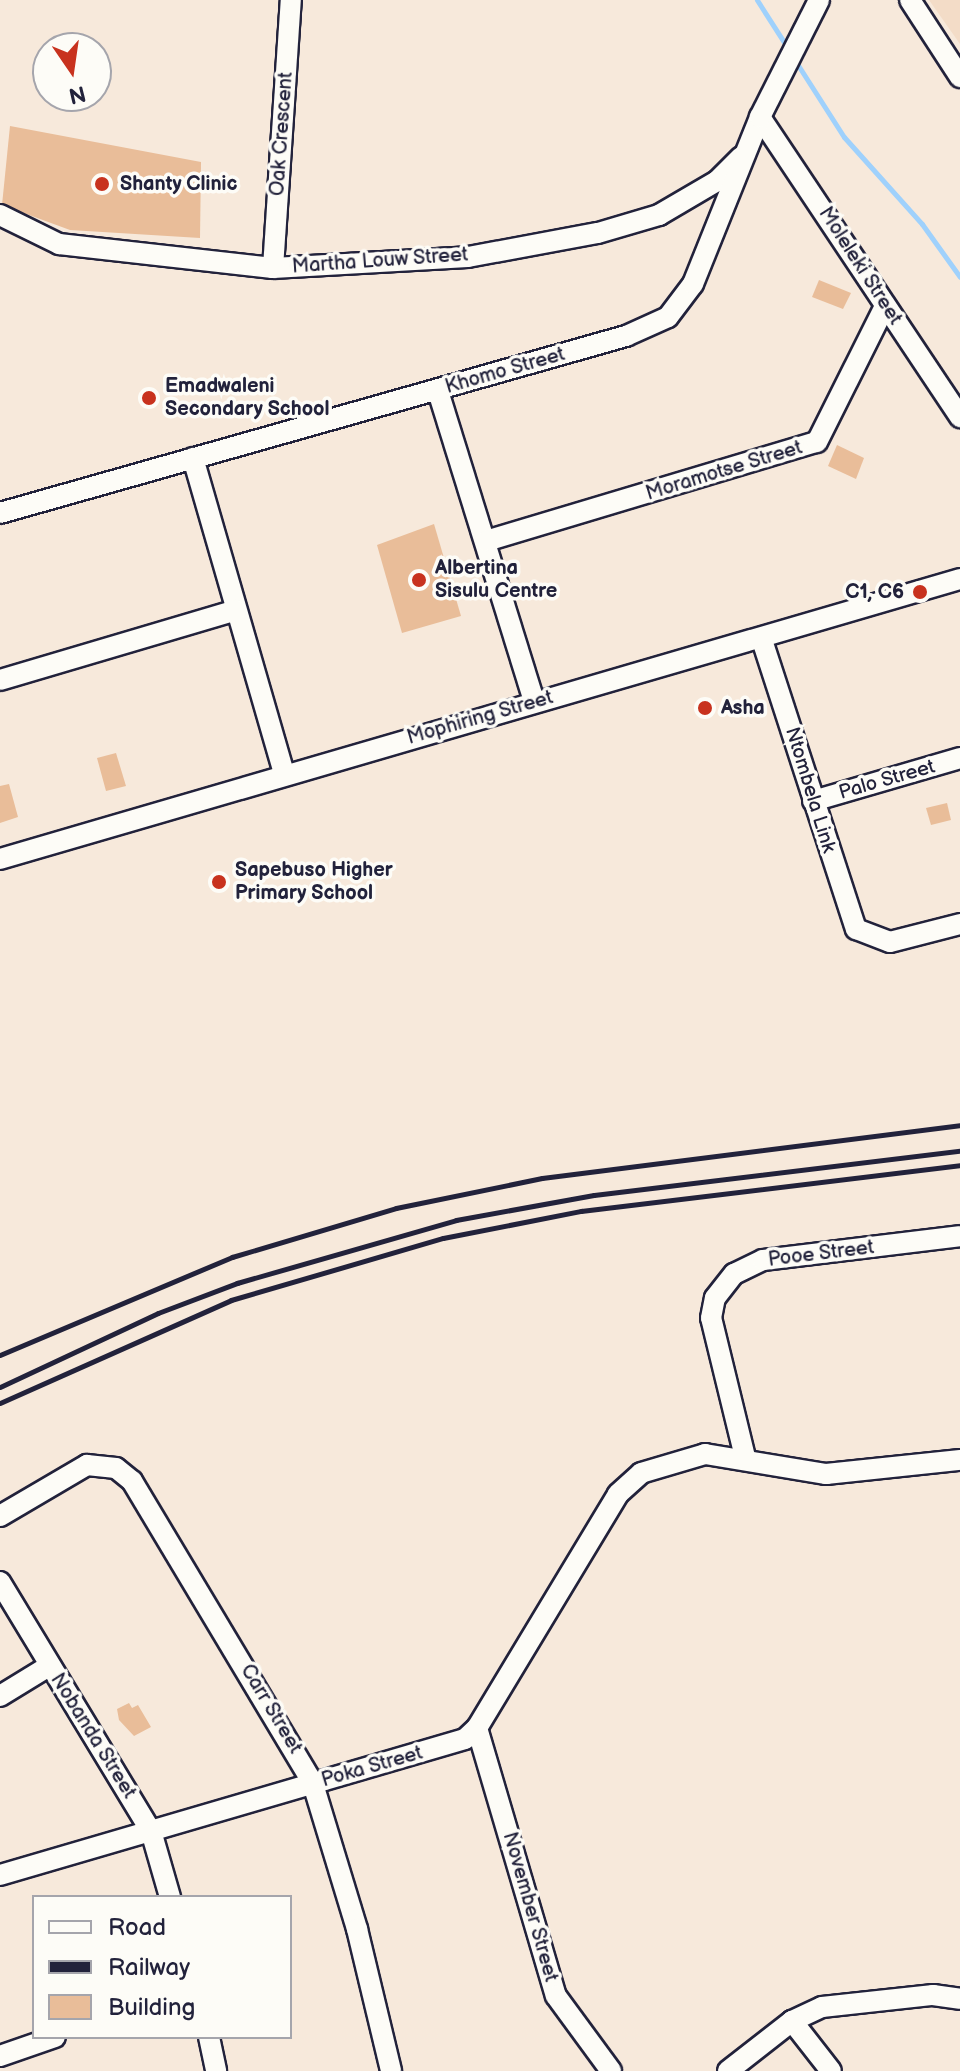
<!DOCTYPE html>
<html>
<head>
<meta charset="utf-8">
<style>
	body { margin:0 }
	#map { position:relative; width:960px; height:2071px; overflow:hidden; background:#f7e9db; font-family:"Balsamiq Sans",sans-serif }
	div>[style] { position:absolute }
	.built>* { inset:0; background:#f3dcc7 }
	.stream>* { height:5px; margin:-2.5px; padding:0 2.5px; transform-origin:2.5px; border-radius:2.5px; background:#9fd1fc }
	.building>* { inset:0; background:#e9bd99 }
	.roads { filter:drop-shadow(2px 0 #22223b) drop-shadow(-2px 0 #22223b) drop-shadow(0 2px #22223b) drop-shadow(0 -2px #22223b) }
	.street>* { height:20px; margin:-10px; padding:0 10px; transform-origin:10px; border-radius:10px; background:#fdfcf7 }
	.rail>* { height:5px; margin:-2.5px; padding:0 2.5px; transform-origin:2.5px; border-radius:2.5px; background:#22223b }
	.dots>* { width:22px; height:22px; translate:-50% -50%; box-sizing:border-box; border:4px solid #fdfcf7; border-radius:50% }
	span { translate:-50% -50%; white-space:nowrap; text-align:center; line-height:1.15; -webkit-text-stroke:7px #fdfcf7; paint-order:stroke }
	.street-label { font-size:20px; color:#22223b }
	.poi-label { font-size:20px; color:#22223b; font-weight:700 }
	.left { translate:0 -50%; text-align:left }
	.right { translate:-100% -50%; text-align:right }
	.legend { position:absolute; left:32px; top:1895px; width:260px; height:144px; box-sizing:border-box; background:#fdfcf7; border:2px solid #a5a5ac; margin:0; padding:10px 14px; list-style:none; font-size:24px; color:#22223b }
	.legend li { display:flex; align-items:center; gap:16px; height:40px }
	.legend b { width:40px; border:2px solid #a5a5ac }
	.north { position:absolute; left:32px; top:32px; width:80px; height:80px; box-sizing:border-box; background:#fdfcf7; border:2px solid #a5a5ac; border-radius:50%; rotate:167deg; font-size:22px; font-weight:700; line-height:32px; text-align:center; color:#22223b }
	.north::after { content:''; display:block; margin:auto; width:28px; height:36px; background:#c8321e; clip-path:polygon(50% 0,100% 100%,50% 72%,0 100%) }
</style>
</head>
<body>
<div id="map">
	<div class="built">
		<div style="clip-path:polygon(929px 0,960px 0,960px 44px)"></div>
	</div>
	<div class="stream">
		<div style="left:757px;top:0;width:59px;rotate:57.4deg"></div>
		<div style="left:796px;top:62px;width:89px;rotate:57.4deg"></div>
		<div style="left:844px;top:137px;width:117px;rotate:48.1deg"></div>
		<div style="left:922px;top:224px;width:65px;rotate:54.4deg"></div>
	</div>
	<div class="building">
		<div style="clip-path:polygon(10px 126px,201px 162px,200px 238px,70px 230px,2px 205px)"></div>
		<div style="clip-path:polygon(819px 280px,851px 293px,843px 309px,812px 297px)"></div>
		<div style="clip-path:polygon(837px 445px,864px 458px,856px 479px,828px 466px)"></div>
		<div style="clip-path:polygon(434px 524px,461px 616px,402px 633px,377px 545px)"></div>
		<div style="clip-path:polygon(116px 753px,126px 786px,106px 791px,97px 758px)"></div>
		<div style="clip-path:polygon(9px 784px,18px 817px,0 823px,0 786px)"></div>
		<div style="clip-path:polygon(947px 803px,951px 820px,931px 825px,926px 808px)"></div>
		<div style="clip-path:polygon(129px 1703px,132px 1708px,138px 1705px,151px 1727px,134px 1736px,119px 1720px,117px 1709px)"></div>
	</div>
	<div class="roads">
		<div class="street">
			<div style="left:910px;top:0;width:92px;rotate:57deg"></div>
			<div style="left:760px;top:117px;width:361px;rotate:56.3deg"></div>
			<div style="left:0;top:215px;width:66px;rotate:26.2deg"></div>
			<div style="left:59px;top:244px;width:215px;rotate:6.4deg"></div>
			<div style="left:273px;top:268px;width:195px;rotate:-3.2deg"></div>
			<div style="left:468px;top:257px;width:132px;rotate:-10.5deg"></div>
			<div style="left:598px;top:233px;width:64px;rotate:-16.4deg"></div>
			<div style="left:659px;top:215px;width:67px;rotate:-30.4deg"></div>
			<div style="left:717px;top:181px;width:34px;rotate:-45deg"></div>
			<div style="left:273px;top:268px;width:269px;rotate:-86.2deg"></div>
			<div style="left:438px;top:391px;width:325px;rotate:72.8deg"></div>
			<div style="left:193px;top:458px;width:329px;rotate:73.9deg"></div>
			<div style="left:0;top:513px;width:651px;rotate:-15.79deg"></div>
			<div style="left:626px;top:336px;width:46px;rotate:-24.3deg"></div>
			<div style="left:668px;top:317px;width:41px;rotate:-52.9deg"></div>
			<div style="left:693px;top:284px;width:180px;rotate:-68.1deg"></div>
			<div style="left:760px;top:117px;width:131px;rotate:-63.2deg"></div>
			<div style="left:486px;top:541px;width:345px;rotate:-16.7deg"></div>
			<div style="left:817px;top:442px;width:152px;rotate:-63.4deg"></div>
			<div style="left:762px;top:640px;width:304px;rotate:72deg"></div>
			<div style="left:856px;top:929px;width:36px;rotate:21deg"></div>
			<div style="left:890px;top:942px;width:72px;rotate:-14.4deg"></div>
			<div style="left:0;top:680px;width:246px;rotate:-16.5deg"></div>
			<div style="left:813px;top:801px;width:153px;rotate:-16.3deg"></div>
			<div style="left:0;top:859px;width:1000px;rotate:-16.26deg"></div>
			<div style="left:745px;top:1457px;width:143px;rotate:-103.7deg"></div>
			<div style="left:711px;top:1318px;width:20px;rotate:-79deg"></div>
			<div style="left:715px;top:1298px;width:31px;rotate:-52deg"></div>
			<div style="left:734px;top:1274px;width:32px;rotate:-26deg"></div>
			<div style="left:763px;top:1260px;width:198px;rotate:-6.9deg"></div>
			<div style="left:0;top:1516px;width:101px;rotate:-30.4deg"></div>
			<div style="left:87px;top:1465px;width:29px;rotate:6deg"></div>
			<div style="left:116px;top:1468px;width:21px;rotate:39deg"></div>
			<div style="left:132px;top:1481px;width:353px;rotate:59.1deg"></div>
			<div style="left:313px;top:1784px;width:152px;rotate:73.1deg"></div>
			<div style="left:357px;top:1929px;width:146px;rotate:76.5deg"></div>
			<div style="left:0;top:1582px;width:291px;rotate:58.8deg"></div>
			<div style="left:151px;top:1831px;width:69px;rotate:73.9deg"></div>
			<div style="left:0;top:1696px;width:57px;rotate:-31.5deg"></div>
			<div style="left:477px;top:1728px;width:279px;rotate:73.6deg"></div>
			<div style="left:556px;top:1996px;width:93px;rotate:53.7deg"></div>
			<div style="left:0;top:1875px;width:484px;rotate:-16.3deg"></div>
			<div style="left:465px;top:1739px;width:16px;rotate:-43deg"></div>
			<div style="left:477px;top:1728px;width:273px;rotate:-58.9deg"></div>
			<div style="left:618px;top:1494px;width:31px;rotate:-42deg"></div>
			<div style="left:641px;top:1473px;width:67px;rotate:-16.5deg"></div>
			<div style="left:705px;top:1454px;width:123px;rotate:9.4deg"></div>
			<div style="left:826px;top:1474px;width:135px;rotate:-6deg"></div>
			<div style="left:792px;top:2021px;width:63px;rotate:52deg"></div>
			<div style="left:209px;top:2037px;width:35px;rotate:78deg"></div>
			<div style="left:0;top:2056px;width:58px;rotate:-19.1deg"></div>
			<div style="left:728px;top:2071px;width:81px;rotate:-38deg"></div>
			<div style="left:792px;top:2021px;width:33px;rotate:-25deg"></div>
			<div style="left:822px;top:2007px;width:112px;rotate:-6.2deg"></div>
			<div style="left:933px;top:1995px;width:27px;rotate:8deg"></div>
		</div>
	</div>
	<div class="rail">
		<div style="left:0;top:1355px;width:252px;rotate:-22.9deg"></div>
		<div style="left:232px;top:1257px;width:171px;rotate:-16.6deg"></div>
		<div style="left:396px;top:1208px;width:149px;rotate:-11.6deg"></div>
		<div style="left:542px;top:1178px;width:421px;rotate:-7.2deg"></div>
		<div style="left:0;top:1387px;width:174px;rotate:-25.1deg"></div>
		<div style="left:158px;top:1313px;width:85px;rotate:-20.8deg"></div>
		<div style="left:237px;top:1283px;width:228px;rotate:-16deg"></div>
		<div style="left:456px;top:1220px;width:140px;rotate:-10.3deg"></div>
		<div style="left:594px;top:1195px;width:369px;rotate:-6.9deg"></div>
		<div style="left:0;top:1403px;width:253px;rotate:-24deg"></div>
		<div style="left:231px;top:1300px;width:221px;rotate:-16.3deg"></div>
		<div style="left:443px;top:1238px;width:141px;rotate:-11.1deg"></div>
		<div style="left:581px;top:1211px;width:382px;rotate:-6.9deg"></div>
	</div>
	<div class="dots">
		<div style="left:102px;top:184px;background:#c8321e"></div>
		<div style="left:149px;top:398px;background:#c8321e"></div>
		<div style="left:419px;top:580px;background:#c8321e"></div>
		<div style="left:920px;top:592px;background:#c8321e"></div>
		<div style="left:705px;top:708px;background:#c8321e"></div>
		<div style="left:219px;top:882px;background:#c8321e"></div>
	</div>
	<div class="street-label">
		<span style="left:282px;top:134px;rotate:-86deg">Oak Crescent</span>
		<span style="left:380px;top:261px;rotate:-4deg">Martha Louw Street</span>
		<span style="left:860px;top:266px;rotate:57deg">Moleleki Street</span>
		<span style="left:505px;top:371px;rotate:-16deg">Khomo Street</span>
		<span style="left:724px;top:471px;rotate:-17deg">Moramotse Street</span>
		<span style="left:480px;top:718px;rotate:-16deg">Mophiring Street</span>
		<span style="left:887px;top:780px;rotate:-16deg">Palo Street</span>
		<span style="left:810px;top:790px;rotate:73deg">Ntombela Link</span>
		<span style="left:821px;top:1254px;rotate:-7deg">Pooe Street</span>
		<span style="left:271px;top:1709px;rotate:59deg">Carr Street</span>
		<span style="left:93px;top:1736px;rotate:58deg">Nobanda Street</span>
		<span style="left:372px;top:1767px;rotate:-16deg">Poka Street</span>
		<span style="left:530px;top:1907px;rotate:74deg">November Street</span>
	</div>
	<div class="poi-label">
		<span class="left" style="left:120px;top:184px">Shanty Clinic</span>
		<span class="left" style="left:165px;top:398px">Emadwaleni<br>Secondary School</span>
		<span class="left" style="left:435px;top:580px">Albertina<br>Sisulu Centre</span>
		<span class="right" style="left:904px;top:592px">C1, C6</span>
		<span class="left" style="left:721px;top:708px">Asha</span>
		<span class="left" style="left:235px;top:882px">Sapebuso Higher<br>Primary School</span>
	</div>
	<ul class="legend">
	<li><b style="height:10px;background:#fdfcf7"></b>Road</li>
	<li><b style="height:10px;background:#22223b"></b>Railway</li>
	<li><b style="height:22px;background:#e9bd99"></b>Building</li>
	</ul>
	<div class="north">N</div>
</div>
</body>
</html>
